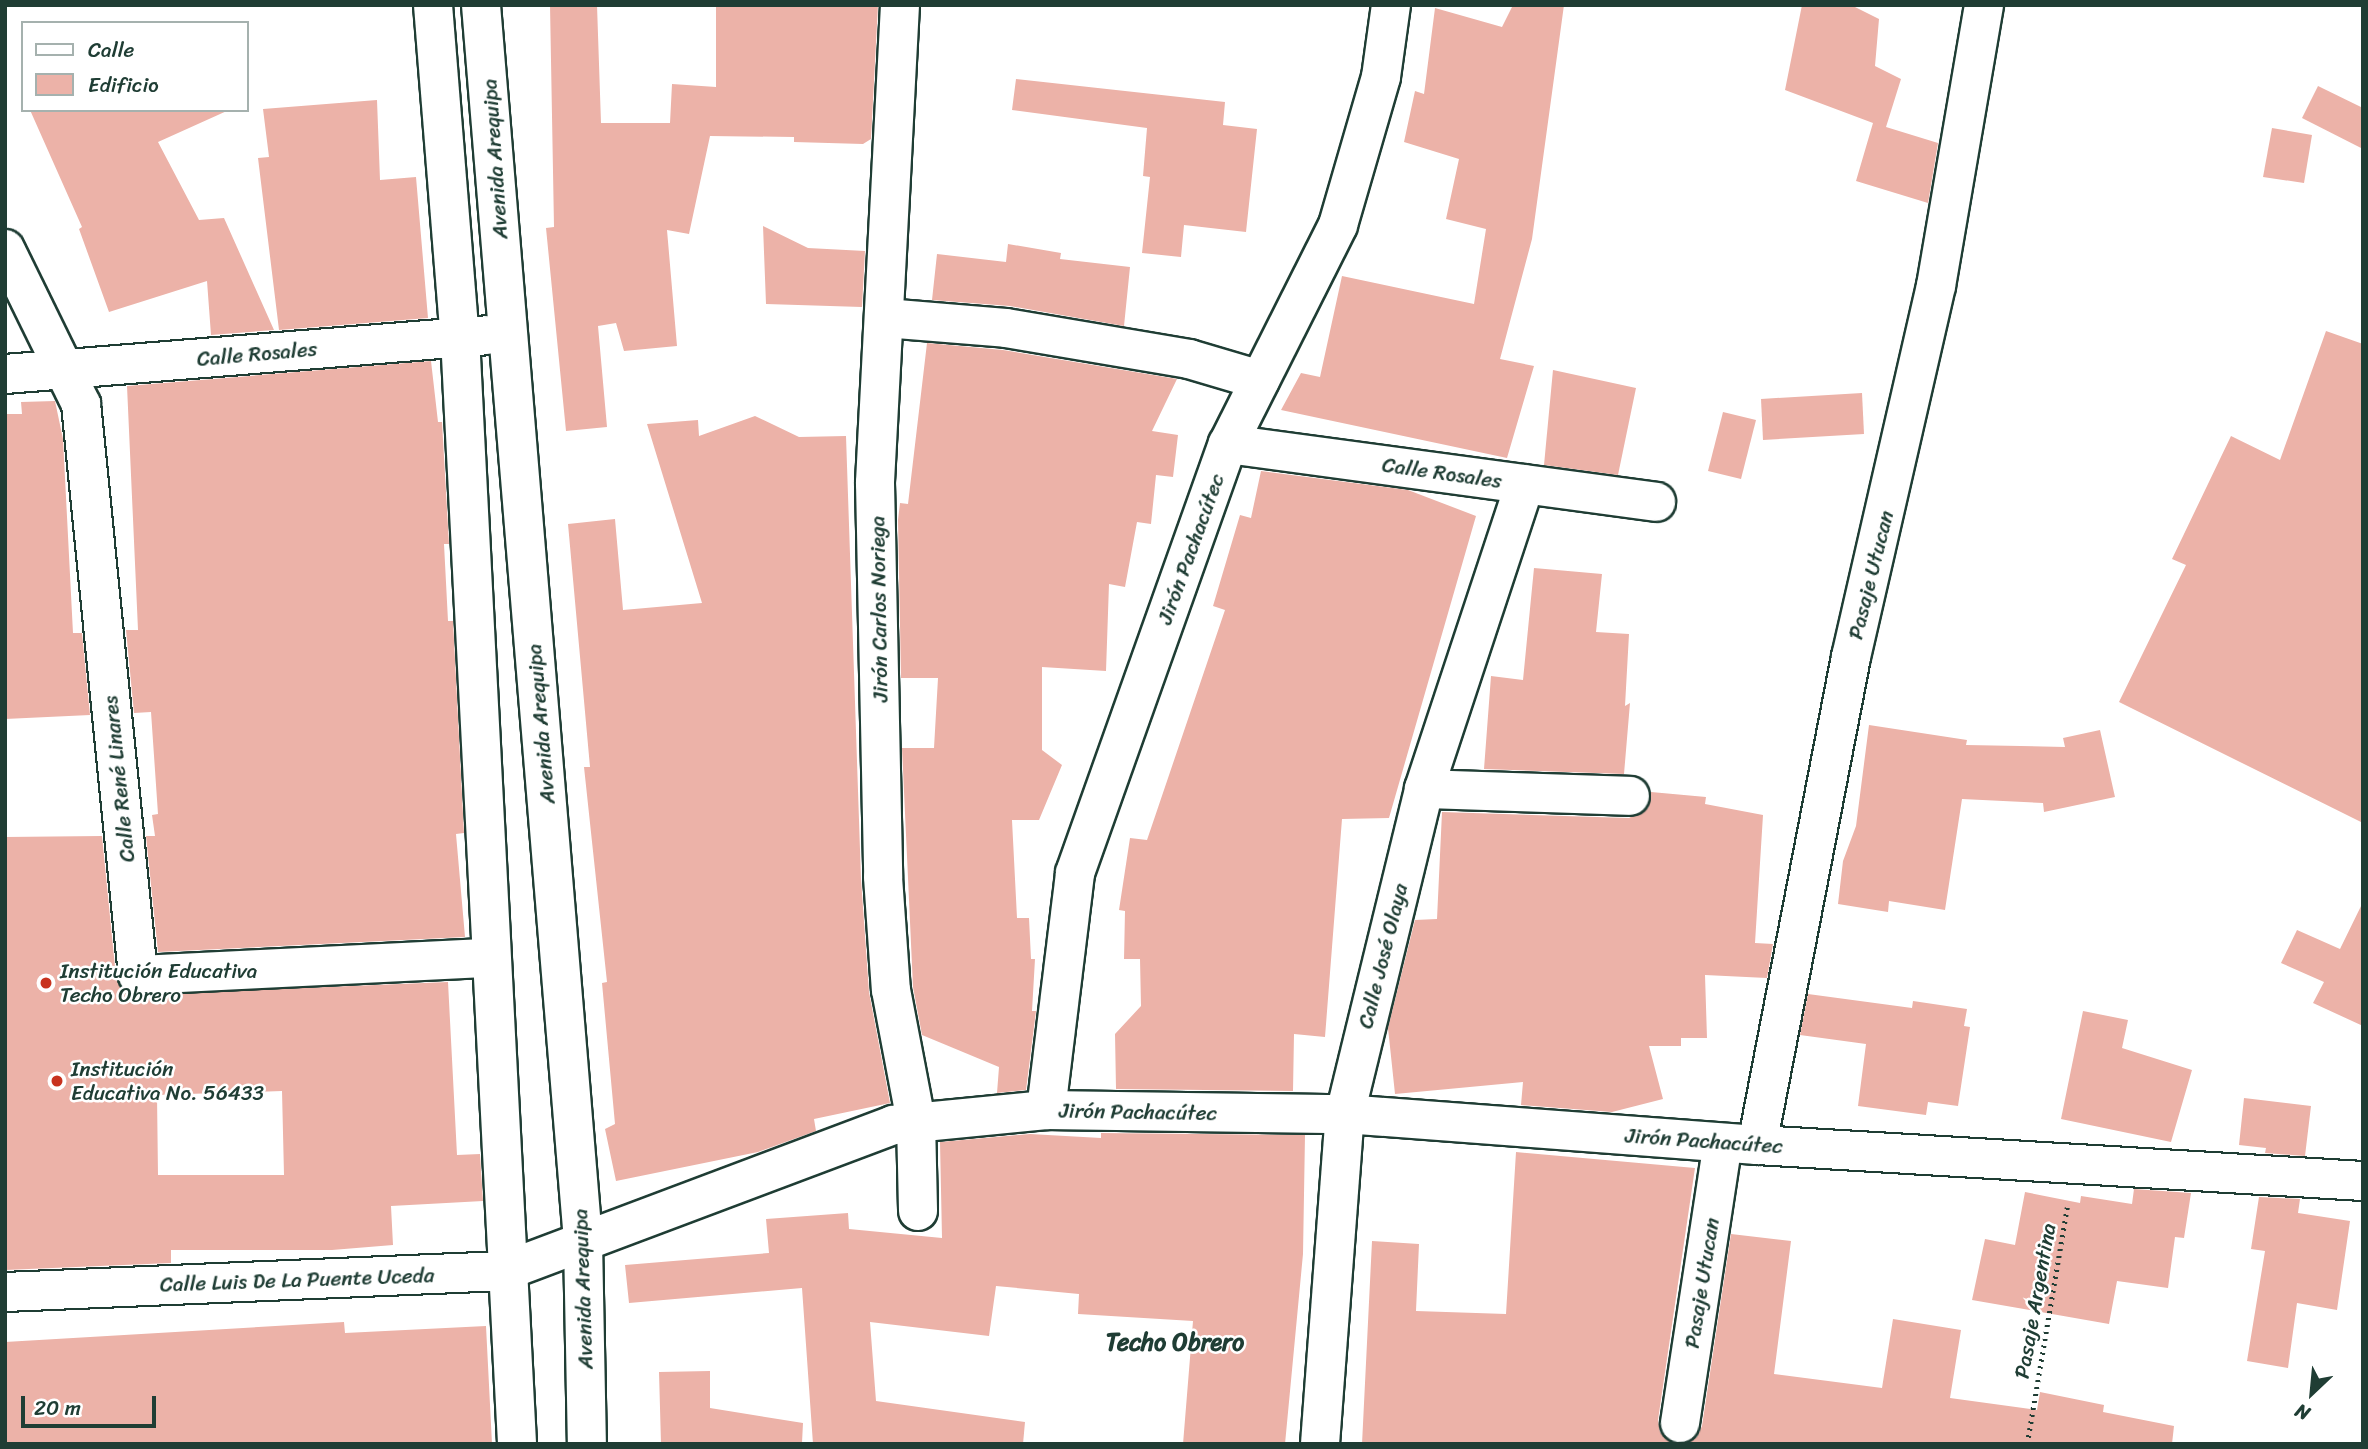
<!DOCTYPE html>
<html>
<head>
<meta charset="utf-8">
<style>
	body { margin:0 }
	#map { position:relative; width:2368px; height:1449px; overflow:hidden; background:#fff; font-family:Sriracha,sans-serif }
	div>[style] { position:absolute }
	.building>* { inset:0; background:#ecb2a8 }
	.path>* { height:4.5px; margin-top:-2.25px; transform-origin:0; background:repeating-linear-gradient(90deg,#1f3d34 0 2px,transparent 0 7px) }
	.roads { filter:drop-shadow(2px 0 #1f3d34) drop-shadow(-2px 0 #1f3d34) drop-shadow(0 2px #1f3d34) drop-shadow(0 -2px #1f3d34) }
	.minor>* { height:38px; margin:-19px; padding:0 19px; transform-origin:19px; border-radius:19px; background:#fff }
	.dots>* { width:19px; height:19px; translate:-50% -50%; box-sizing:border-box; border:4px solid #fff; border-radius:50% }
	span { translate:-50% -50%; white-space:nowrap; text-align:center; line-height:1.15; -webkit-text-stroke:5px #fff; paint-order:stroke }
	.street-label { font-size:21px; color:#1f3d34 }
	.poi-label { font-size:21px; color:#1f3d34 }
	.left { translate:0 -50%; text-align:left }
	.quarter-label { font-size:24px; color:#1f3d34; font-weight:700 }
	.frame { position:absolute; inset:0; border:7px solid #1f3d34; pointer-events:none }
	.legend { position:absolute; left:21px; top:21px; width:228px; height:91px; box-sizing:border-box; background:#fff; border:2px solid #a5b1ae; margin:0; padding:9px 12px; list-style:none; font-size:21px; color:#1f3d34 }
	.legend li { display:flex; align-items:center; gap:14px; height:35px }
	.legend b { width:35px; border:2px solid #a5b1ae }
	.north { position:absolute; left:2277px; top:1358px; width:70px; height:70px; -webkit-text-stroke:5px #fff; paint-order:stroke; rotate:206deg; font-size:19px; font-weight:700; line-height:28px; text-align:center; color:#1f3d34 }
	.north::after { content:''; display:block; margin:auto; width:24px; height:32px; background:#1f3d34; clip-path:polygon(50% 0,100% 100%,50% 72%,0 100%) }
	.scale { position:absolute; left:21px; top:1396px; width:135px; height:32px; box-sizing:border-box; border:4px solid #1f3d34; border-top:0; padding-left:9px; font-size:21px; line-height:24px; white-space:nowrap; color:#1f3d34; -webkit-text-stroke:5px #fff; paint-order:stroke }
</style>
</head>
<body>
<div id="map">
	<div class="building">
		<div style="clip-path:polygon(550px 5px,597px 5px,601px 123px,670px 123px,672px 84px,716px 87px,716px 5px,878px 5px,871px 139px,863px 144px,794px 142px,794px 137px,710px 136px,689px 234px,667px 230px,677px 346px,624px 351px,616px 323px,598px 326px,607px 427px,566px 431px,546px 228px,554px 227px)"></div>
		<div style="clip-path:polygon(1513px 5px,1564px 5px,1532px 239px,1500px 359px,1534px 366px,1507px 458px,1281px 410px,1301px 373px,1320px 377px,1342px 276px,1474px 304px,1486px 229px,1446px 219px,1459px 159px,1404px 142px,1415px 91px,1424px 94px,1435px 8px,1502px 27px)"></div>
		<div style="clip-path:polygon(1802px 5px,1851px 5px,1879px 19px,1875px 66px,1901px 79px,1886px 127px,1938px 143px,1928px 203px,1856px 181px,1873px 123px,1785px 90px)"></div>
		<div style="clip-path:polygon(1016px 79px,1225px 102px,1223px 125px,1257px 129px,1246px 232px,1184px 225px,1181px 257px,1142px 253px,1150px 177px,1143px 176px,1147px 128px,1012px 110px)"></div>
		<div style="clip-path:polygon(2318px 86px,2363px 108px,2363px 149px,2302px 118px)"></div>
		<div style="clip-path:polygon(377px 100px,380px 180px,416px 177px,428px 318px,279px 330px,258px 158px,269px 157px,263px 109px)"></div>
		<div style="clip-path:polygon(30px 110px,229px 110px,158px 142px,199px 220px,224px 218px,274px 330px,211px 335px,207px 281px,109px 312px,79px 229px,82px 227px)"></div>
		<div style="clip-path:polygon(2272px 128px,2312px 135px,2304px 183px,2263px 177px)"></div>
		<div style="clip-path:polygon(763px 226px,808px 248px,865px 251px,862px 307px,766px 304px)"></div>
		<div style="clip-path:polygon(1008px 244px,1061px 253px,1060px 259px,1130px 267px,1124px 326px,1010px 306px,932px 300px,937px 254px,1006px 262px)"></div>
		<div style="clip-path:polygon(2326px 331px,2363px 344px,2363px 823px,2119px 702px,2186px 565px,2172px 559px,2231px 436px,2280px 460px)"></div>
		<div style="clip-path:polygon(927px 343px,1003px 350px,1177px 379px,1152px 431px,1178px 435px,1173px 477px,1156px 475px,1151px 524px,1137px 522px,1125px 587px,1109px 584px,1106px 671px,1042px 667px,1042px 750px,1062px 765px,1039px 820px,1012px 820px,1017px 918px,1029px 918px,1031px 959px,1035px 959px,1032px 1011px,1036px 1011px,1026px 1090px,997px 1093px,999px 1067px,922px 1035px,913px 987px,902px 748px,934px 748px,938px 678px,901px 678px,898px 520px,900px 503px,908px 504px)"></div>
		<div style="clip-path:polygon(431px 361px,438px 422px,442px 422px,449px 544px,444px 544px,448px 621px,453px 621px,464px 833px,456px 834px,465px 937px,158px 952px,146px 836px,155px 836px,152px 815px,158px 814px,151px 712px,134px 713px,126px 630px,138px 630px,127px 386px)"></div>
		<div style="clip-path:polygon(1553px 370px,1636px 388px,1618px 475px,1544px 465px)"></div>
		<div style="clip-path:polygon(1862px 393px,1864px 434px,1763px 440px,1761px 399px)"></div>
		<div style="clip-path:polygon(55px 401px,63px 439px,73px 633px,82px 633px,90px 715px,5px 719px,5px 414px,22px 414px,21px 402px)"></div>
		<div style="clip-path:polygon(1723px 412px,1756px 420px,1741px 479px,1708px 471px)"></div>
		<div style="clip-path:polygon(755px 416px,799px 437px,846px 436px,861px 879px,869px 992px,890px 1103px,814px 1119px,816px 1131px,758px 1152px,616px 1181px,605px 1129px,615px 1124px,602px 983px,607px 982px,584px 767px,590px 767px,568px 524px,615px 519px,623px 610px,702px 603px,647px 424px,698px 420px,699px 436px)"></div>
		<div style="clip-path:polygon(1261px 471px,1408px 490px,1476px 516px,1389px 818px,1342px 819px,1325px 1037px,1294px 1034px,1293px 1091px,1116px 1089px,1115px 1034px,1141px 1006px,1140px 959px,1124px 959px,1125px 911px,1119px 910px,1130px 838px,1147px 840px,1225px 610px,1213px 606px,1240px 515px,1251px 518px)"></div>
		<div style="clip-path:polygon(1534px 568px,1602px 574px,1596px 632px,1629px 634px,1625px 706px,1630px 703px,1624px 774px,1484px 769px,1491px 676px,1523px 680px)"></div>
		<div style="clip-path:polygon(1869px 725px,1967px 740px,1966px 745px,2065px 747px,2063px 738px,2100px 730px,2115px 797px,2044px 812px,2043px 803px,1962px 799px,1945px 910px,1889px 901px,1888px 912px,1838px 904px,1843px 861px,1856px 826px)"></div>
		<div style="clip-path:polygon(1651px 792px,1706px 797px,1705px 804px,1763px 815px,1755px 943px,1773px 944px,1767px 978px,1705px 975px,1707px 1038px,1681px 1038px,1681px 1046px,1649px 1046px,1663px 1099px,1612px 1112px,1521px 1105px,1523px 1082px,1395px 1094px,1388px 1028px,1415px 920px,1437px 919px,1442px 812px,1629px 818px,1648px 808px)"></div>
		<div style="clip-path:polygon(evenodd,102px 836px,116px 977px,129px 995px,448px 982px,457px 1155px,480px 1154px,483px 1201px,391px 1206px,393px 1245px,332px 1250px,171px 1250px,171px 1263px,5px 1270px,5px 837px,102px 836px,282px 1091px,284px 1175px,158px 1175px,157px 1095px,282px 1091px)"></div>
		<div style="clip-path:polygon(2363px 902px,2363px 1026px,2313px 1003px,2324px 982px,2281px 963px,2297px 930px,2340px 949px)"></div>
		<div style="clip-path:polygon(1808px 994px,1912px 1008px,1913px 1001px,1967px 1009px,1964px 1026px,1970px 1027px,1958px 1106px,1928px 1102px,1926px 1115px,1858px 1106px,1866px 1044px,1800px 1035px)"></div>
		<div style="clip-path:polygon(2083px 1011px,2128px 1020px,2122px 1048px,2192px 1070px,2171px 1142px,2061px 1119px)"></div>
		<div style="clip-path:polygon(2244px 1098px,2311px 1106px,2305px 1156px,2265px 1153px,2266px 1148px,2239px 1145px)"></div>
		<div style="clip-path:polygon(1101px 1133px,1305px 1135px,1303px 1254px,1285px 1444px,1183px 1444px,1193px 1321px,1078px 1314px,1079px 1294px,996px 1286px,989px 1336px,870px 1322px,876px 1401px,1025px 1422px,1023px 1444px,813px 1444px,802px 1288px,629px 1303px,625px 1265px,769px 1253px,766px 1219px,848px 1213px,849px 1229px,942px 1238px,940px 1142px,1030px 1134px,1101px 1138px)"></div>
		<div style="clip-path:polygon(1516px 1152px,1695px 1168px,1658px 1420px,1660px 1432px,1674px 1444px,1362px 1444px,1372px 1241px,1419px 1244px,1416px 1311px,1506px 1314px)"></div>
		<div style="clip-path:polygon(2134px 1189px,2191px 1193px,2184px 1238px,2175px 1237px,2168px 1288px,2117px 1281px,2109px 1324px,1972px 1300px,1985px 1239px,2015px 1245px,2025px 1192px,2080px 1203px,2081px 1196px,2132px 1204px)"></div>
		<div style="clip-path:polygon(2259px 1197px,2300px 1199px,2298px 1213px,2350px 1221px,2337px 1310px,2297px 1303px,2288px 1368px,2247px 1361px,2265px 1251px,2251px 1249px)"></div>
		<div style="clip-path:polygon(1731px 1234px,1791px 1241px,1774px 1374px,1882px 1388px,1893px 1319px,1961px 1330px,1950px 1398px,2037px 1410px,2040px 1392px,2104px 1405px,2103px 1412px,2174px 1426px,2172px 1444px,1685px 1444px,1697px 1437px,1702px 1426px)"></div>
		<div style="clip-path:polygon(344px 1322px,345px 1333px,486px 1326px,492px 1444px,5px 1444px,5px 1342px)"></div>
		<div style="clip-path:polygon(710px 1371px,710px 1408px,803px 1423px,802px 1443px,661px 1444px,659px 1372px)"></div>
	</div>
	<div class="path">
		<div style="left:2027px;top:1444px;width:240px;rotate:-80.4deg"></div>
	</div>
	<div class="roads">
		<div class="minor">
			<div style="left:433px;top:5px;width:333px;rotate:85.4deg"></div>
			<div style="left:460px;top:337px;width:1108px;rotate:87.05deg"></div>
			<div style="left:481px;top:5px;width:1240px;rotate:85.28deg"></div>
			<div style="left:583px;top:1241px;width:203px;rotate:88.9deg"></div>
			<div style="left:900px;top:5px;width:479px;rotate:93deg"></div>
			<div style="left:875px;top:483px;width:394px;rotate:88.8deg"></div>
			<div style="left:883px;top:877px;width:113px;rotate:86deg"></div>
			<div style="left:891px;top:990px;width:133px;rotate:79.2deg"></div>
			<div style="left:916px;top:1121px;width:90px;rotate:88.7deg"></div>
			<div style="left:5px;top:249px;width:173px;rotate:63.9deg"></div>
			<div style="left:81px;top:404px;width:574px;rotate:84.3deg"></div>
			<div style="left:138px;top:975px;width:353px;rotate:-2.8deg"></div>
			<div style="left:885px;top:318px;width:121px;rotate:4.7deg"></div>
			<div style="left:1006px;top:328px;width:186px;rotate:9.6deg"></div>
			<div style="left:1189px;top:359px;width:74px;rotate:16.5deg"></div>
			<div style="left:5px;top:374px;width:482px;rotate:-4.6deg"></div>
			<div style="left:1228px;top:444px;width:432px;rotate:7.7deg"></div>
			<div style="left:1424px;top:789px;width:206px;rotate:1.9deg"></div>
			<div style="left:1046px;top:1110px;width:239px;rotate:-83deg"></div>
			<div style="left:1075px;top:873px;width:455px;rotate:-70.4deg"></div>
			<div style="left:1228px;top:444px;width:245px;rotate:-63.3deg"></div>
			<div style="left:1338px;top:225px;width:154px;rotate:-73.8deg"></div>
			<div style="left:1381px;top:77px;width:73px;rotate:-82.1deg"></div>
			<div style="left:1757px;top:1145px;width:497px;rotate:-79.1deg"></div>
			<div style="left:1851px;top:657px;width:381px;rotate:-77.1deg"></div>
			<div style="left:1936px;top:286px;width:285px;rotate:-80.3deg"></div>
			<div style="left:5px;top:1292px;width:500px;rotate:-2.41deg"></div>
			<div style="left:505px;top:1271px;width:415px;rotate:-20.6deg"></div>
			<div style="left:893px;top:1125px;width:154px;rotate:-5.6deg"></div>
			<div style="left:1046px;top:1110px;width:299px;rotate:0.8deg"></div>
			<div style="left:1345px;top:1114px;width:413px;rotate:4.3deg"></div>
			<div style="left:1757px;top:1145px;width:607px;rotate:3.4deg"></div>
			<div style="left:1680px;top:1423px;width:283px;rotate:-81.3deg"></div>
			<div style="left:1320px;top:1444px;width:331px;rotate:-85.7deg"></div>
			<div style="left:1345px;top:1114px;width:334px;rotate:-76.3deg"></div>
			<div style="left:1424px;top:789px;width:321px;rotate:-71.7deg"></div>
		</div>
	</div>
	<div class="dots">
		<div style="left:46px;top:983px;background:#c8321e"></div>
		<div style="left:57px;top:1081px;background:#c8321e"></div>
	</div>
	<div class="street-label">
		<span style="left:495px;top:159px;rotate:-94deg">Avenida Arequipa</span>
		<span style="left:257px;top:354px;rotate:-5deg">Calle Rosales</span>
		<span style="left:1442px;top:473px;rotate:8deg">Calle Rosales</span>
		<span style="left:1191px;top:549px;rotate:-70deg">Jirón Pachacútec</span>
		<span style="left:1871px;top:575px;rotate:-76deg">Pasaje Utucan</span>
		<span style="left:879px;top:609px;rotate:-91deg">Jirón Carlos Noriega</span>
		<span style="left:541px;top:724px;rotate:-95deg">Avenida Arequipa</span>
		<span style="left:119px;top:779px;rotate:-96deg">Calle René Linares</span>
		<span style="left:1383px;top:956px;rotate:-76deg">Calle José Olaya</span>
		<span style="left:1138px;top:1112px;rotate:1deg">Jirón Pachacútec</span>
		<span style="left:1704px;top:1141px;rotate:4deg">Jirón Pachacútec</span>
		<span style="left:297px;top:1280px;rotate:-2deg">Calle Luis De La Puente Uceda</span>
		<span style="left:1702px;top:1283px;rotate:-81deg">Pasaje Utucan</span>
		<span style="left:583px;top:1289px;rotate:-92deg">Avenida Arequipa</span>
		<span style="left:2035px;top:1301px;rotate:-80deg">Pasaje Argentina</span>
	</div>
	<div class="poi-label">
		<span class="left" style="left:60px;top:983px">Institución Educativa<br>Techo Obrero</span>
		<span class="left" style="left:71px;top:1081px">Institución<br>Educativa No. 56433</span>
	</div>
	<div class="quarter-label">
		<span style="left:1175px;top:1343px">Techo Obrero</span>
	</div>
	<div class="frame"></div>
	<ul class="legend">
	<li><b style="height:9px;background:#fff"></b>Calle</li>
	<li><b style="height:19px;background:#ecb2a8"></b>Edificio</li>
	</ul>
	<div class="north">N</div>
	<div class="scale">20 m</div>
</div>
</body>
</html>
